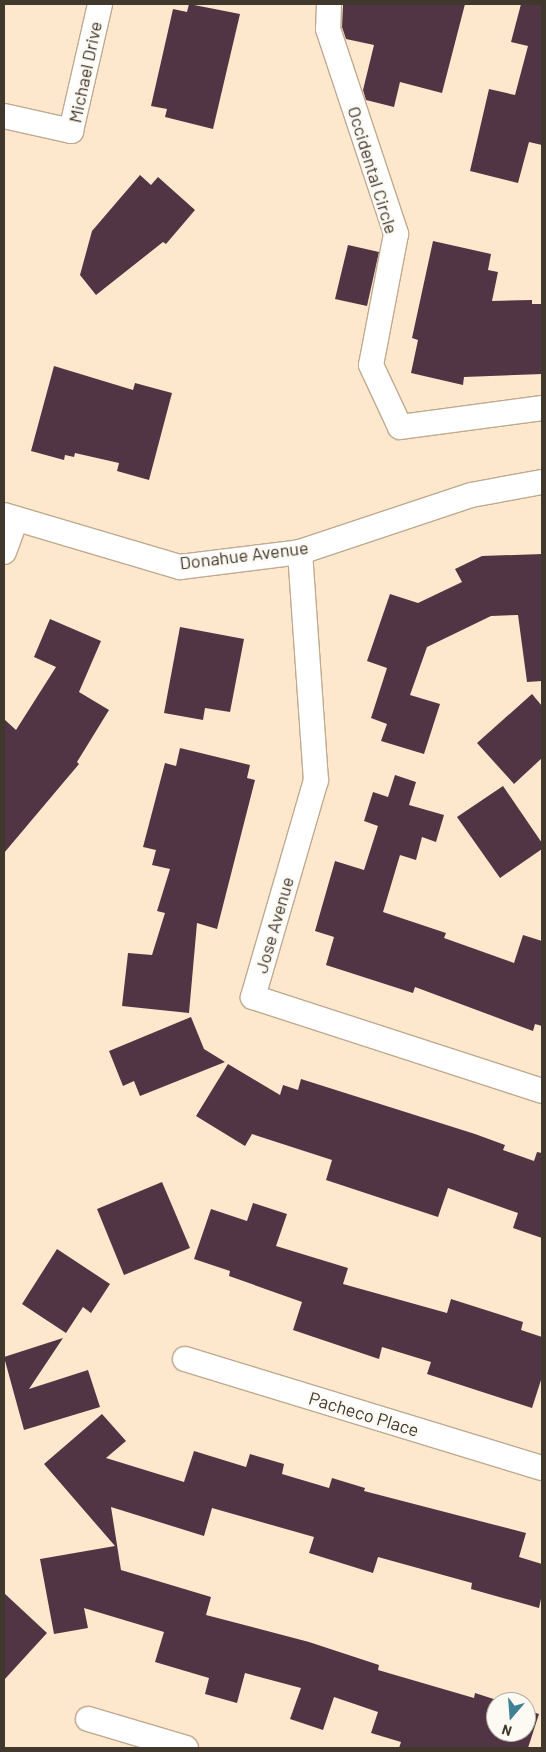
<!DOCTYPE html>
<html>
<head>
<meta charset="utf-8">
<style>
	body { margin:0 }
	#map { position:relative; width:546px; height:1752px; overflow:hidden; background:#fee8cd; font-family:Barlow,sans-serif }
	div>[style] { position:absolute }
	.building>* { inset:0; background:#523544 }
	.roads { filter:drop-shadow(1px 0 #bfaa90) drop-shadow(-1px 0 #bfaa90) drop-shadow(0 1px #bfaa90) drop-shadow(0 -1px #bfaa90) }
	.minor>* { height:24px; margin:-12px; padding:0 12px; transform-origin:12px; border-radius:12px; background:#fff }
	span { translate:-50% -50%; white-space:nowrap; text-align:center; line-height:1.15; -webkit-text-stroke:5px #fdf9f3; paint-order:stroke }
	.street-label { font-size:18px; color:#40382d }
	.frame { position:absolute; inset:0; border:5px solid #40382d; pointer-events:none }
	.north { position:absolute; left:486px; top:1692px; width:50px; height:50px; box-sizing:border-box; background:#fdf9f3; border:1px solid #b1aca4; border-radius:50%; rotate:198deg; font-size:14px; font-weight:700; line-height:20px; text-align:center; color:#40382d }
	.north::after { content:''; display:block; margin:auto; width:18px; height:22px; background:#418195; clip-path:polygon(50% 0,100% 100%,50% 72%,0 100%) }
</style>
</head>
<body>
<div id="map">
	<div class="building">
		<div style="clip-path:polygon(189px 4px,240px 14px,213px 129px,165px 117px,167px 109px,151px 106px,173px 9px,187px 12px)"></div>
		<div style="clip-path:polygon(343px 4px,465px 4px,442px 93px,400px 82px,394px 107px,366px 100px,363px 90px,374px 45px,346px 39px,342px 27px)"></div>
		<div style="clip-path:polygon(521px 4px,542px 4px,542px 145px,529px 142px,518px 183px,470px 171px,489px 89px,515px 95px,528px 46px,511px 42px)"></div>
		<div style="clip-path:polygon(140px 175px,151px 185px,158px 177px,195px 210px,166px 244px,163px 242px,96px 295px,80px 275px,92px 231px)"></div>
		<div style="clip-path:polygon(433px 241px,491px 254px,488px 270px,498px 272px,492px 301px,532px 300px,532px 304px,542px 304px,542px 374px,464px 377px,463px 385px,411px 373px,418px 340px,412px 338px)"></div>
		<div style="clip-path:polygon(348px 245px,379px 252px,367px 306px,335px 299px)"></div>
		<div style="clip-path:polygon(54px 366px,133px 390px,135px 383px,172px 393px,149px 480px,117px 471px,119px 463px,75px 453px,74px 457px,65px 455px,64px 460px,31px 451px)"></div>
		<div style="clip-path:polygon(542px 554px,542px 681px,527px 682px,518px 615px,491px 616px,427px 647px,410px 695px,440px 704px,424px 754px,381px 741px,387px 724px,371px 718px,387px 668px,367px 661px,390px 594px,418px 603px,462px 582px,455px 569px,482px 556px)"></div>
		<div style="clip-path:polygon(50px 619px,101px 641px,79px 692px,109px 710px,77px 762px,79px 764px,4px 853px,4px 719px,16px 730px,56px 667px,34px 657px)"></div>
		<div style="clip-path:polygon(180px 627px,244px 639px,230px 712px,205px 708px,203px 720px,164px 713px)"></div>
		<div style="clip-path:polygon(532px 694px,542px 706px,542px 758px,514px 784px,477px 743px)"></div>
		<div style="clip-path:polygon(180px 748px,250px 765px,247px 778px,255px 780px,217px 929px,197px 923px,189px 1013px,122px 1006px,128px 953px,152px 955px,165px 913px,157px 911px,170px 869px,152px 865px,156px 850px,143px 847px,165px 763px,176px 766px)"></div>
		<div style="clip-path:polygon(395px 775px,416px 782px,409px 805px,444px 815px,436px 842px,422px 837px,416px 860px,400px 855px,383px 912px,446px 933px,444px 938px,514px 963px,523px 935px,542px 941px,542px 1026px,535px 1024px,533px 1031px,415px 987px,413px 993px,326px 965px,334px 937px,315px 931px,335px 861px,364px 870px,378px 826px,364px 821px,373px 792px,388px 797px)"></div>
		<div style="clip-path:polygon(503px 786px,542px 843px,542px 849px,500px 878px,457px 817px)"></div>
		<div style="clip-path:polygon(191px 1017px,204px 1049px,225px 1062px,140px 1096px,134px 1081px,123px 1086px,109px 1051px)"></div>
		<div style="clip-path:polygon(228px 1064px,280px 1095px,283px 1085px,298px 1090px,301px 1079px,475px 1134px,505px 1145px,503px 1150px,534px 1161px,537px 1152px,542px 1153px,542px 1238px,513px 1228px,518px 1213px,448px 1188px,438px 1217px,326px 1180px,332px 1160px,252px 1134px,245px 1146px,196px 1116px)"></div>
		<div style="clip-path:polygon(162px 1182px,190px 1248px,124px 1275px,97px 1209px)"></div>
		<div style="clip-path:polygon(253px 1203px,287px 1214px,276px 1246px,348px 1268px,343px 1284px,447px 1313px,451px 1299px,523px 1322px,521px 1330px,542px 1337px,542px 1377px,532px 1408px,427px 1374px,431px 1362px,382px 1347px,379px 1359px,293px 1330px,302px 1302px,229px 1276px,230px 1271px,194px 1259px,211px 1209px,247px 1221px)"></div>
		<div style="clip-path:polygon(57px 1249px,110px 1284px,91px 1313px,83px 1307px,66px 1333px,22px 1304px)"></div>
		<div style="clip-path:polygon(63px 1338px,29px 1389px,88px 1370px,100px 1407px,24px 1430px,4px 1357px)"></div>
		<div style="clip-path:polygon(102px 1414px,126px 1441px,106px 1458px,184px 1482px,194px 1451px,246px 1467px,250px 1454px,284px 1464px,282px 1474px,329px 1488px,332px 1478px,365px 1488px,364px 1491px,526px 1533px,519px 1557px,542px 1564px,542px 1594px,539px 1608px,471px 1589px,472px 1583px,378px 1557px,373px 1573px,309px 1553px,314px 1537px,212px 1508px,204px 1536px,111px 1507px,121px 1570px,211px 1597px,206px 1615px,309px 1642px,379px 1665px,378px 1670px,474px 1698px,475px 1693px,503px 1702px,496px 1702px,496px 1732px,526px 1732px,526px 1710px,539px 1714px,528px 1748px,399px 1748px,401px 1742px,371px 1733px,378px 1712px,334px 1697px,323px 1730px,290px 1719px,301px 1688px,245px 1673px,237px 1703px,205px 1694px,209px 1678px,155px 1662px,164px 1632px,84px 1608px,88px 1628px,54px 1634px,40px 1559px,115px 1546px,44px 1464px)"></div>
		<div style="clip-path:polygon(4px 1593px,47px 1633px,4px 1680px)"></div>
	</div>
	<div class="roads">
		<div class="minor">
			<div style="left:329px;top:4px;width:25px;rotate:92deg"></div>
			<div style="left:328px;top:29px;width:216px;rotate:71.6deg"></div>
			<div style="left:396px;top:234px;width:133px;rotate:100.8deg"></div>
			<div style="left:371px;top:365px;width:68px;rotate:64.9deg"></div>
			<div style="left:400px;top:427px;width:143px;rotate:-7.6deg"></div>
			<div style="left:4px;top:116px;width:69px;rotate:12.6deg"></div>
			<div style="left:71px;top:131px;width:130px;rotate:-77.1deg"></div>
			<div style="left:4px;top:515px;width:184px;rotate:16.5deg"></div>
			<div style="left:180px;top:567px;width:121px;rotate:-7.1deg"></div>
			<div style="left:300px;top:552px;width:180px;rotate:-18.4deg"></div>
			<div style="left:471px;top:495px;width:72px;rotate:-10.4deg"></div>
			<div style="left:4px;top:552px;width:35px;rotate:-70deg"></div>
			<div style="left:300px;top:552px;width:229px;rotate:86deg"></div>
			<div style="left:316px;top:780px;width:226px;rotate:106.2deg"></div>
			<div style="left:253px;top:997px;width:304px;rotate:18deg"></div>
			<div style="left:185px;top:1359px;width:373px;rotate:17deg"></div>
			<div style="left:88px;top:1719px;width:102px;rotate:16.5deg"></div>
		</div>
	</div>
	<div class="street-label">
		<span style="left:85px;top:72px;rotate:-78deg">Michael Drive</span>
		<span style="left:373px;top:170px;rotate:73deg">Occidental Circle</span>
		<span style="left:244px;top:555px;rotate:-7deg">Donahue Avenue</span>
		<span style="left:274px;top:925px;rotate:-74deg">Jose Avenue</span>
		<span style="left:364px;top:1414px;rotate:17deg">Pacheco Place</span>
	</div>
	<div class="frame"></div>
	<div class="north">N</div>
</div>
</body>
</html>
